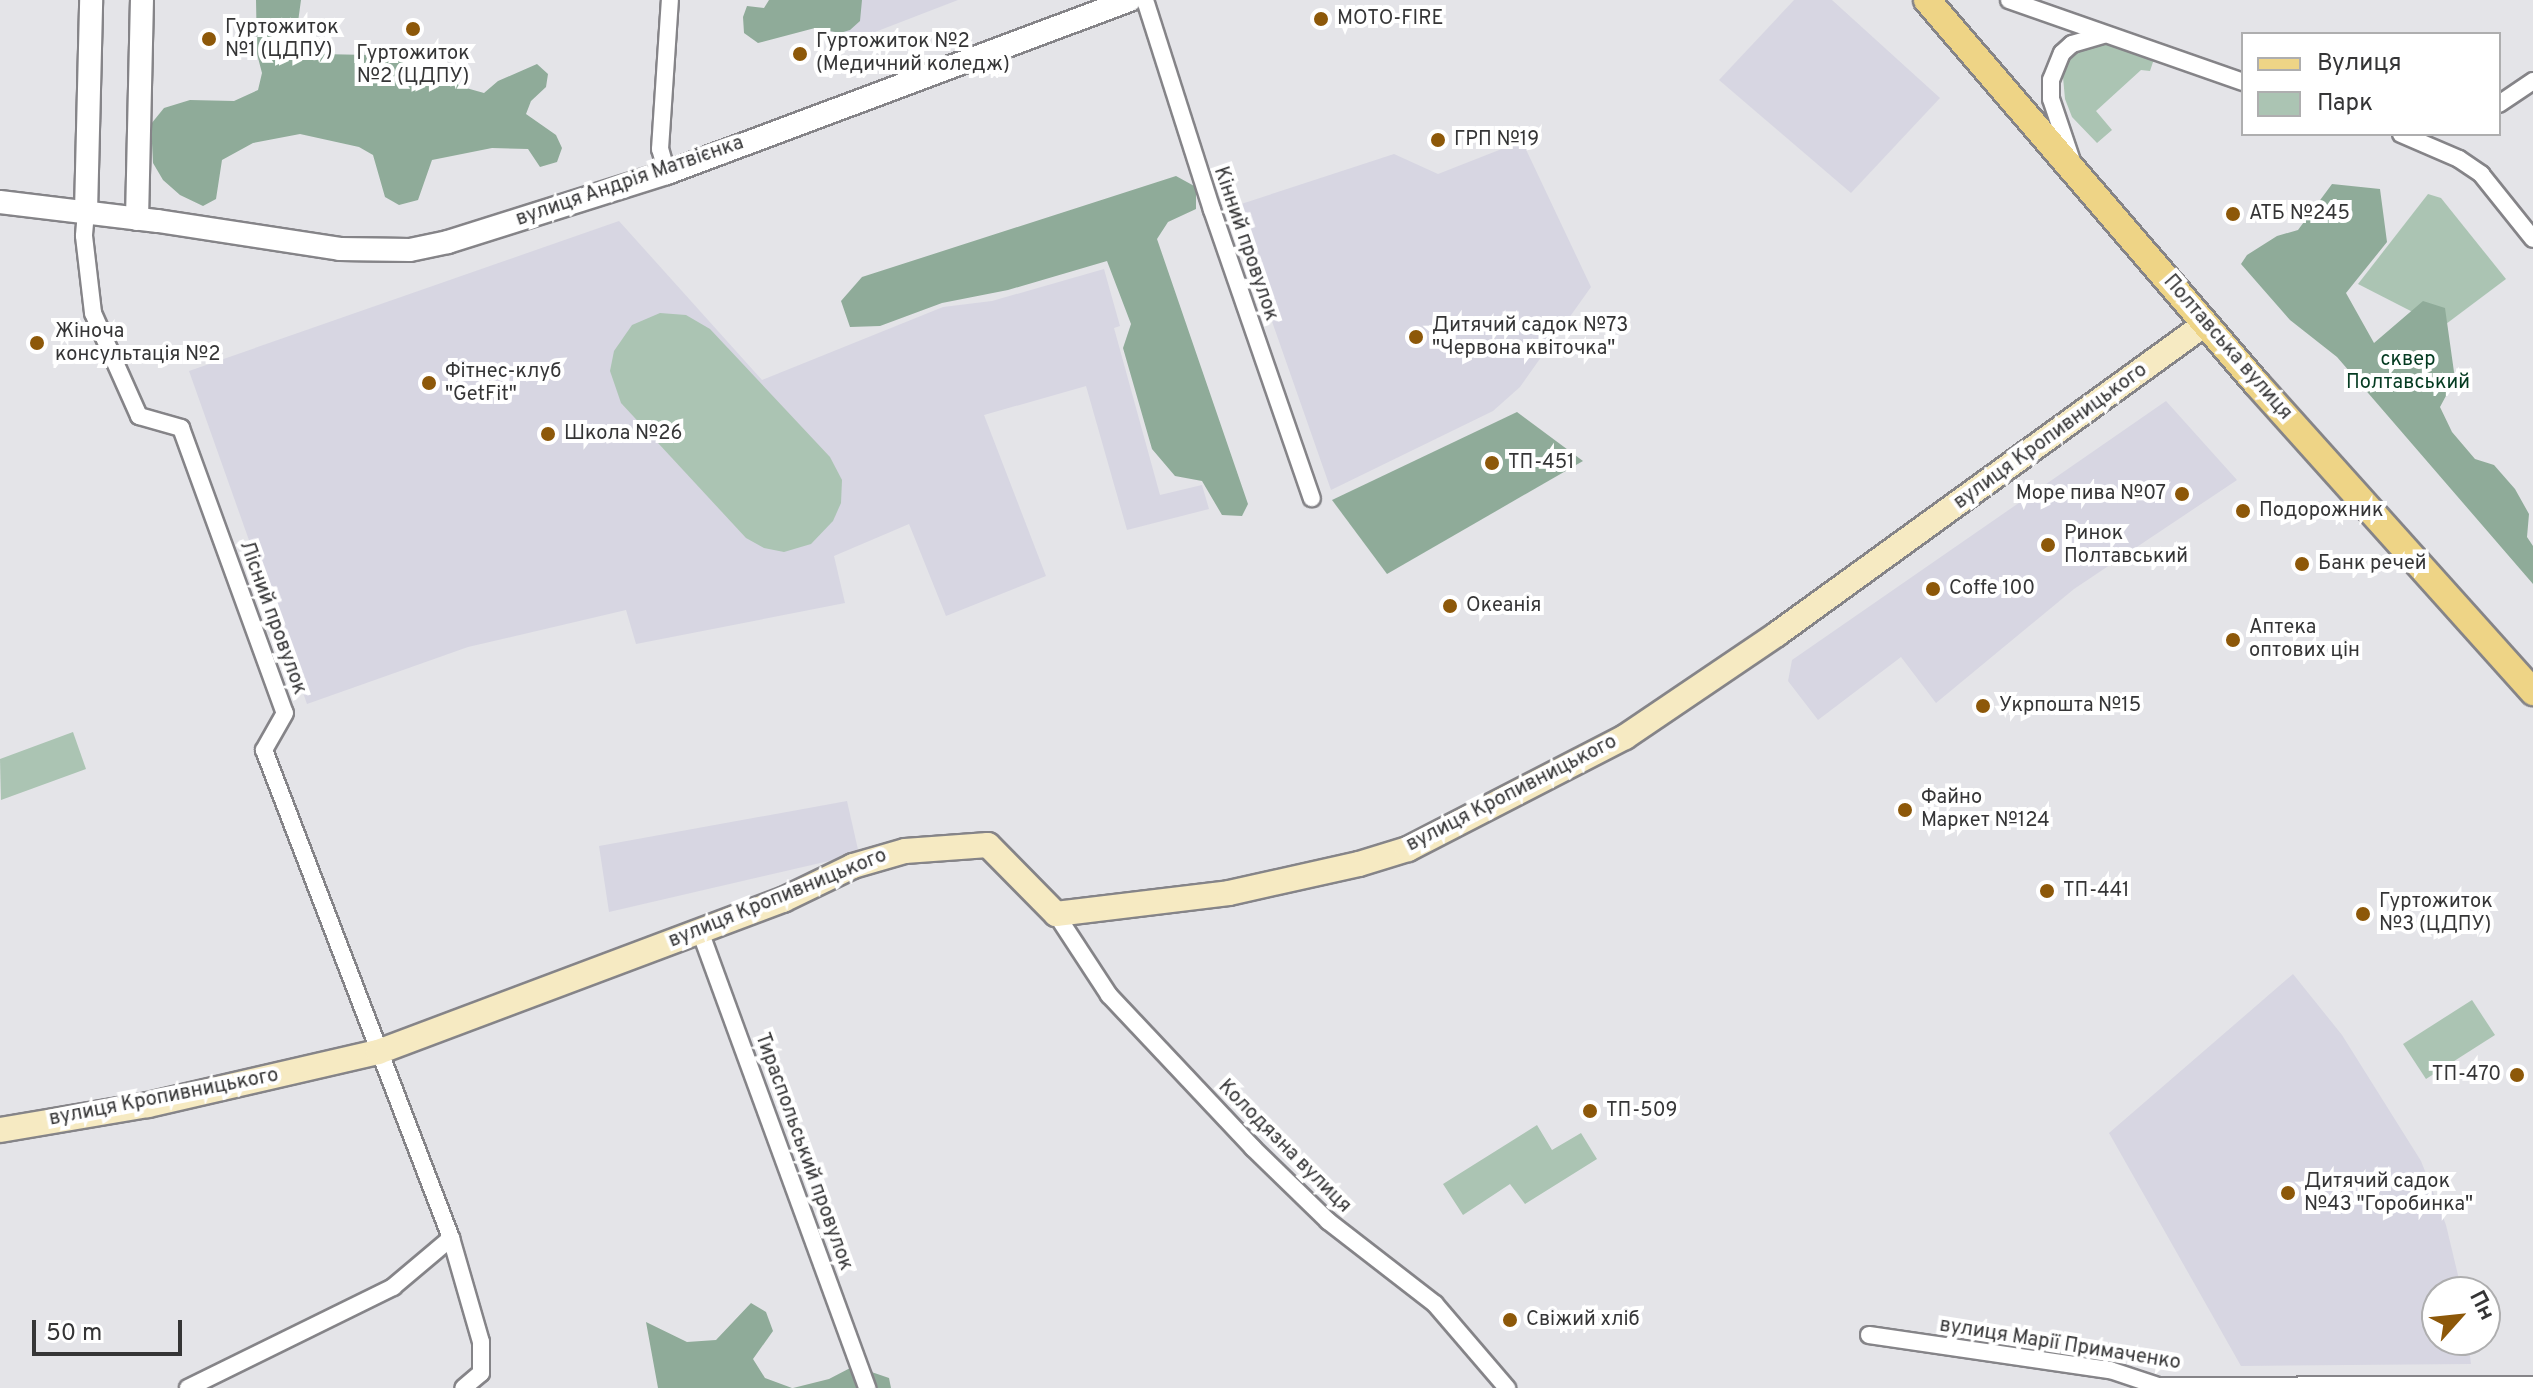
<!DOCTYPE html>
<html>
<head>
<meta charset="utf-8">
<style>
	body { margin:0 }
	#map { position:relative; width:2533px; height:1388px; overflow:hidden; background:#e4e4e8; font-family:Overpass,sans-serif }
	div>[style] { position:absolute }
	.built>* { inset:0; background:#d7d6e2 }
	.green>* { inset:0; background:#abc4b3 }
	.forest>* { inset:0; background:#8fab99 }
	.roads { filter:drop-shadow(2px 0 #858488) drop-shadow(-2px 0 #858488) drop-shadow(0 2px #858488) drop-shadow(0 -2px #858488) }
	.minor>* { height:16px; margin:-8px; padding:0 8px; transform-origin:8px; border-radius:8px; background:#fff }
	.tertiary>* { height:22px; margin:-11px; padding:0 11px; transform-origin:11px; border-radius:11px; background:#fff }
	.secondary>* { height:24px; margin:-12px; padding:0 12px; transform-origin:12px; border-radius:12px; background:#f6eac2 }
	.primary>* { height:26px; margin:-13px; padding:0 13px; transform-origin:13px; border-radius:13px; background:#eed486 }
	.dots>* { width:22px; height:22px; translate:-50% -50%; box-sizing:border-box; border:4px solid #fff; border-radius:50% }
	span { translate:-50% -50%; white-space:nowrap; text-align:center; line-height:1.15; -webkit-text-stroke:8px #fff; paint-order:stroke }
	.poi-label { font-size:20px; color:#353536 }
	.left { translate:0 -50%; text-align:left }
	.right { translate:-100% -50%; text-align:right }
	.street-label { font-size:20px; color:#353536 }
	.park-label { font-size:20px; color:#043b21 }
	.legend { position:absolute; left:2241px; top:32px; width:260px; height:104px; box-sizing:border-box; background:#fff; border:2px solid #aeaeaf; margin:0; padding:10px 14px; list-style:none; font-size:24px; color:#353536 }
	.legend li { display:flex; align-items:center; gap:16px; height:40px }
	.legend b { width:40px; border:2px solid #aeaeaf }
	.north { position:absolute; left:2421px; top:1276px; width:80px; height:80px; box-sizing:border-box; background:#fff; border:2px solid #aeaeaf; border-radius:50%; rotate:63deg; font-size:22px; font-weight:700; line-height:32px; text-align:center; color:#353536 }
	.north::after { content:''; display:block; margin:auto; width:28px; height:36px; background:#8d5809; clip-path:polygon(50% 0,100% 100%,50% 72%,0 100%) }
	.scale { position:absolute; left:32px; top:1320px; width:150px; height:36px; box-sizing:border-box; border:4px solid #353536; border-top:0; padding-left:10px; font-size:24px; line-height:28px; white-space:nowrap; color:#353536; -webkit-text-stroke:6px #fff; paint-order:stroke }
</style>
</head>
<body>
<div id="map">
	<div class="built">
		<div style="clip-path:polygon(813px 0,958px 0,831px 49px)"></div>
		<div style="clip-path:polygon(1794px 0,1832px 0,1940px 98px,1851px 193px,1719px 80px)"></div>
		<div style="clip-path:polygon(1522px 141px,1591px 287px,1520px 387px,1493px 411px,1331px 490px,1232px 207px,1394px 154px,1438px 174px)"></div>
		<div style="clip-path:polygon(619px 221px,762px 380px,943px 307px,992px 301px,1104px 269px,1120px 326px,1114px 328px,1160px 495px,1202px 485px,1209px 509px,1127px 530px,1086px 386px,984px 415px,1046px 576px,946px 616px,909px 524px,834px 556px,845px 603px,636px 644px,626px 610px,468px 647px,307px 704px,189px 371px)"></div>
		<div style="clip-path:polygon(2166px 401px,2237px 480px,2074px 589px,1936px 703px,1901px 657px,1818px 720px,1788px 681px,1792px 660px)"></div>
		<div style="clip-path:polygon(847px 801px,859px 854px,609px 912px,599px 846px)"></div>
		<div style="clip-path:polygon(2293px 974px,2342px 1035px,2421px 1161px,2446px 1225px,2462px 1292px,2437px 1292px,2437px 1340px,2468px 1340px,2471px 1364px,2241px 1366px,2109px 1133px)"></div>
	</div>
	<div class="green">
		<div style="clip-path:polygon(2103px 43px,2154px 59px,2150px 71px,2141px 70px,2096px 111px,2112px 130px,2097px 143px,2072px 117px,2065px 99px,2063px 77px,2066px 62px,2074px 52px)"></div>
		<div style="clip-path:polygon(2428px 194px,2441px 198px,2506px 279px,2442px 327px,2358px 284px)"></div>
		<div style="clip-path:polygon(660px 313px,686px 315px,710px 329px,830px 457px,842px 480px,841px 503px,833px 521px,811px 544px,784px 552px,764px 548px,746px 538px,621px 403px,610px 371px,614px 351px,632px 325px)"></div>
		<div style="clip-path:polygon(73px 732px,86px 769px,1px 800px,0 759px)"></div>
		<div style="clip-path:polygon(2472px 1000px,2495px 1035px,2426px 1079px,2403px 1044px)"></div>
		<div style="clip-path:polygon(1537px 1125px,1552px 1150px,1581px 1133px,1597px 1159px,1525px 1204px,1510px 1184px,1463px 1215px,1443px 1184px)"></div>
	</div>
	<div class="forest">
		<div style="clip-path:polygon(256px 0,301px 0,298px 22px,304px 43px,320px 54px,419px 56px,440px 60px,459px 86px,484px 93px,498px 81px,537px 64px,548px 74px,546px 87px,531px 101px,526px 114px,556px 135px,562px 148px,557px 162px,540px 167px,528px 149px,492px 148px,432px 160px,418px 200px,399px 205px,385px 197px,373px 155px,359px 147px,300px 134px,253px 143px,222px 160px,216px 199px,203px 206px,180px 195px,163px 180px,153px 163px,151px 124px,164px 108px,190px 100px,234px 101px,258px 90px,262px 73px,257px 54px)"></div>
		<div style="clip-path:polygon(769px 0,862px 0,860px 21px,850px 30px,840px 33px,815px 28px,758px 43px,744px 33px,743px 17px,747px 6px,764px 8px)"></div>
		<div style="clip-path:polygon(1176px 176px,1196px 187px,1196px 209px,1168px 222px,1157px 239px,1248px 504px,1242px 516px,1222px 515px,1202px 481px,1175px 476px,1152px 449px,1123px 348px,1131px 324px,1107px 261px,1008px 290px,942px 303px,880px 326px,850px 327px,841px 301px,862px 277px)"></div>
		<div style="clip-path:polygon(2332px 184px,2380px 189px,2387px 242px,2346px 293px,2374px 343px,2423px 301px,2445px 308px,2455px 379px,2440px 407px,2452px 432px,2475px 459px,2494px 465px,2515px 489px,2529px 514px,2527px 537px,2533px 546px,2533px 584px,2337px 357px,2290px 320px,2241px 264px,2247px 255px,2277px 236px,2298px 230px)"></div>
		<div style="clip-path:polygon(1517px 412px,1583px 461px,1387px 574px,1332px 500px)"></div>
		<div style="clip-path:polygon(751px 1303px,766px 1312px,773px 1331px,753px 1359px,765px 1378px,792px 1388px,658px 1388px,646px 1322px,687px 1342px,716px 1340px)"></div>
		<div style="clip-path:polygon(854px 1366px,889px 1378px,891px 1388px,793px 1388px,829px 1379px)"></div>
	</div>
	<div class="roads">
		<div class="minor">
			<div style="left:1145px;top:0;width:220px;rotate:72.3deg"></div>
			<div style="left:1212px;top:210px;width:305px;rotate:70.9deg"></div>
			<div style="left:2009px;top:0;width:248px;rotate:19.3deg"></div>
			<div style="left:2499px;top:104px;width:41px;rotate:-34.1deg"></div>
			<div style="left:2401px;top:134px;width:63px;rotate:23.3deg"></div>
			<div style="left:2459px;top:159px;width:27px;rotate:34deg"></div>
			<div style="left:2481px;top:174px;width:83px;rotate:51.3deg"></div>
			<div style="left:2072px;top:161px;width:65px;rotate:-108.7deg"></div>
			<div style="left:2051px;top:99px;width:19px;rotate:-90deg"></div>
			<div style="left:2051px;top:80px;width:29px;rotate:-68deg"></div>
			<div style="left:2062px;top:53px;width:13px;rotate:-42deg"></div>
			<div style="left:2072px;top:44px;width:33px;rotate:-16deg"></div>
			<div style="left:667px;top:173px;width:25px;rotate:-106deg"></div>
			<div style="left:660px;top:149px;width:149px;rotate:-86.2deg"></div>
			<div style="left:86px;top:212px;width:24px;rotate:95deg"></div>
			<div style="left:84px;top:236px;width:78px;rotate:83.3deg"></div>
			<div style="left:93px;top:313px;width:113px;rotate:65.9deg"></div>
			<div style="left:139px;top:416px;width:44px;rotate:15.9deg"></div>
			<div style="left:181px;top:428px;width:303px;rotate:70deg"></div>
			<div style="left:285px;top:713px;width:43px;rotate:119.6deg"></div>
			<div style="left:264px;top:750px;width:523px;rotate:69.03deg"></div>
			<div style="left:451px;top:1238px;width:108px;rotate:73.9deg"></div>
			<div style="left:481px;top:1342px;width:31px;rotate:90deg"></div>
			<div style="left:481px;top:1373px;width:23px;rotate:140deg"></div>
			<div style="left:1056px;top:914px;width:97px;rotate:56.8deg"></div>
			<div style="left:1109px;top:995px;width:210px;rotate:46.7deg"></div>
			<div style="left:1253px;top:1148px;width:105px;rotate:44.2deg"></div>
			<div style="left:1328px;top:1221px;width:135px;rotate:37.8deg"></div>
			<div style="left:1435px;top:1304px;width:111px;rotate:49.4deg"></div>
			<div style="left:700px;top:931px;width:487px;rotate:69.9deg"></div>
			<div style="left:1869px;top:1335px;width:244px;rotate:8.3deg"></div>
			<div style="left:2110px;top:1370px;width:51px;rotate:18.4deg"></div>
			<div style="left:2158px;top:1386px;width:375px;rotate:-0.2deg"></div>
			<div style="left:188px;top:1388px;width:229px;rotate:-26.2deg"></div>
			<div style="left:393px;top:1287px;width:76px;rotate:-40.2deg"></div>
		</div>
		<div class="tertiary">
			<div style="left:0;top:202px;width:159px;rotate:6.9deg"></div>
			<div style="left:158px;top:221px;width:184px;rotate:8.7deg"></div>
			<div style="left:340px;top:249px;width:70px;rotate:0.8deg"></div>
			<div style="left:410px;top:250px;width:39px;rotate:-12deg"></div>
			<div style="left:448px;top:242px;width:230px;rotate:-17.5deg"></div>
			<div style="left:667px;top:173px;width:494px;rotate:-20.5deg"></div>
			<div style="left:86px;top:212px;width:212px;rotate:-88.6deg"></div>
			<div style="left:137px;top:219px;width:219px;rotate:-88.7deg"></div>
		</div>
		<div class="secondary">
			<div style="left:0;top:1130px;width:150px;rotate:-9.6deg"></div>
			<div style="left:148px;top:1105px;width:236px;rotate:-13deg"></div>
			<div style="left:378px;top:1052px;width:433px;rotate:-20.6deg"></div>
			<div style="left:783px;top:900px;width:78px;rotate:-25.9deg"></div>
			<div style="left:853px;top:866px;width:54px;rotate:-16.1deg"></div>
			<div style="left:905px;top:851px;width:83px;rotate:-4.1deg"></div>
			<div style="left:988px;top:845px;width:97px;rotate:45.4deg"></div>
			<div style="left:1056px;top:914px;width:174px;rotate:-6.9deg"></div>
			<div style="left:1229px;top:893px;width:133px;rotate:-12.6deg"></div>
			<div style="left:1359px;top:864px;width:51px;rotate:-17deg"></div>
			<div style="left:1408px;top:849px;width:244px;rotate:-27.3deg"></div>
			<div style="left:1625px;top:737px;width:184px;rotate:-34.1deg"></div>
			<div style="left:1777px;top:634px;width:528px;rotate:-35.92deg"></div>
		</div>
		<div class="primary">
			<div style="left:1927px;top:0;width:506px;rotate:49.33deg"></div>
			<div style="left:2257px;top:384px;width:414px;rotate:48.1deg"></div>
		</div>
	</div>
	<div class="dots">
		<div style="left:1321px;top:19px;background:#8d5809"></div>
		<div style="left:413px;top:29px;background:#8d5809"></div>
		<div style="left:209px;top:39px;background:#8d5809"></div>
		<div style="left:800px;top:54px;background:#8d5809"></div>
		<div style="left:1438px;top:140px;background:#8d5809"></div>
		<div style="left:2233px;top:214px;background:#8d5809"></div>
		<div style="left:1416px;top:337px;background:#8d5809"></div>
		<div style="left:37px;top:343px;background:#8d5809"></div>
		<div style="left:429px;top:383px;background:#8d5809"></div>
		<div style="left:548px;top:434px;background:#8d5809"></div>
		<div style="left:1492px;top:463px;background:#8d5809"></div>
		<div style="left:2182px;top:494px;background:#8d5809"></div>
		<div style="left:2243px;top:511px;background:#8d5809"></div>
		<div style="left:2048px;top:545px;background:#8d5809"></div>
		<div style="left:2302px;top:564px;background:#8d5809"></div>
		<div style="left:1933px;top:589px;background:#8d5809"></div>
		<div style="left:1450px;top:606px;background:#8d5809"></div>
		<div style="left:2233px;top:640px;background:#8d5809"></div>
		<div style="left:1983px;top:706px;background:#8d5809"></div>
		<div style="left:1905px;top:810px;background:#8d5809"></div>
		<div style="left:2047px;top:891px;background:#8d5809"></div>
		<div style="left:2363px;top:914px;background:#8d5809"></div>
		<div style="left:2517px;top:1075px;background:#8d5809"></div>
		<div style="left:1590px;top:1111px;background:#8d5809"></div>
		<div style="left:2288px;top:1193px;background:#8d5809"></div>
		<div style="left:1510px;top:1320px;background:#8d5809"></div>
	</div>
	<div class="poi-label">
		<span class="left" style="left:1337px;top:19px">МОТО-FIRE</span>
		<span class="left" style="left:225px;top:40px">Гуртожиток<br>№1 (ЦДПУ)</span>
		<span class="left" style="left:816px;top:54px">Гуртожиток №2<br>(Медичний коледж)</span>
		<span style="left:413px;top:66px">Гуртожиток<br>№2 (ЦДПУ)</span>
		<span class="left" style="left:1454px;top:140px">ГРП №19</span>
		<span class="left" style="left:2249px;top:214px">АТБ №245</span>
		<span class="left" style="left:1432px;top:338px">Дитячий садок №73<br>"Червона квіточка"</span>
		<span class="left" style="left:55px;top:344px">Жіноча<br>консультація №2</span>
		<span class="left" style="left:445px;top:384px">Фітнес-клуб<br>"GetFit"</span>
		<span class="left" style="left:564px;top:434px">Школа №26</span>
		<span class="left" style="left:1508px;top:463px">ТП-451</span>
		<span class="right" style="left:2166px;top:494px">Море пива №07</span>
		<span class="left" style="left:2259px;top:511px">Подорожник</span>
		<span class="left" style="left:2064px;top:546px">Ринок<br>Полтавський</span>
		<span class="left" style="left:2318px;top:564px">Банк речей</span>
		<span class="left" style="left:1949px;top:589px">Coffe 100</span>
		<span class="left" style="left:1466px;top:606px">Океанія</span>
		<span class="left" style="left:2249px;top:640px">Аптека<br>оптових цін</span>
		<span class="left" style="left:1999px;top:706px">Укрпошта №15</span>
		<span class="left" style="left:1921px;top:810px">Файно<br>Маркет №124</span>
		<span class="left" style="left:2063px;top:891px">ТП-441</span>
		<span class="left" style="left:2379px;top:914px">Гуртожиток<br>№3 (ЦДПУ)</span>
		<span class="right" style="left:2501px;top:1075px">ТП-470</span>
		<span class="left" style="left:1606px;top:1111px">ТП-509</span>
		<span class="left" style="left:2304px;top:1194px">Дитячий садок<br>№43 "Горобинка"</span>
		<span class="left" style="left:1526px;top:1320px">Свіжий хліб</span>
	</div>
	<div class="street-label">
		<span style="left:630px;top:182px;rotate:-19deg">вулиця Андрія Матвієнка</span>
		<span style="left:1245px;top:244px;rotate:71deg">Кінний провулок</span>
		<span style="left:2227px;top:348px;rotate:49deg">Полтавська вулиця</span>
		<span style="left:2051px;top:437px;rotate:-36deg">вулиця Кропивницького</span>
		<span style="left:272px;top:618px;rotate:70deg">Лісний провулок</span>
		<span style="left:1512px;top:794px;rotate:-27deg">вулиця Кропивницького</span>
		<span style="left:778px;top:899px;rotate:-22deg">вулиця Кропивницького</span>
		<span style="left:164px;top:1098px;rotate:-11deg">вулиця Кропивницького</span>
		<span style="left:1284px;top:1147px;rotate:45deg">Колодязна вулиця</span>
		<span style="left:803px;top:1152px;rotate:70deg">Тираспольський провулок</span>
		<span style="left:2060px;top:1345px;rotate:9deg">вулиця Марії Примаченко</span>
	</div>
	<div class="park-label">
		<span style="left:2408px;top:372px">сквер<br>Полтавський</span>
	</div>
	<ul class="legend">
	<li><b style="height:10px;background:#eed486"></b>Вулиця</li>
	<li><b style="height:22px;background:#abc4b3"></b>Парк</li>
	</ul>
	<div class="north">Пн</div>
	<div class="scale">50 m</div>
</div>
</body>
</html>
